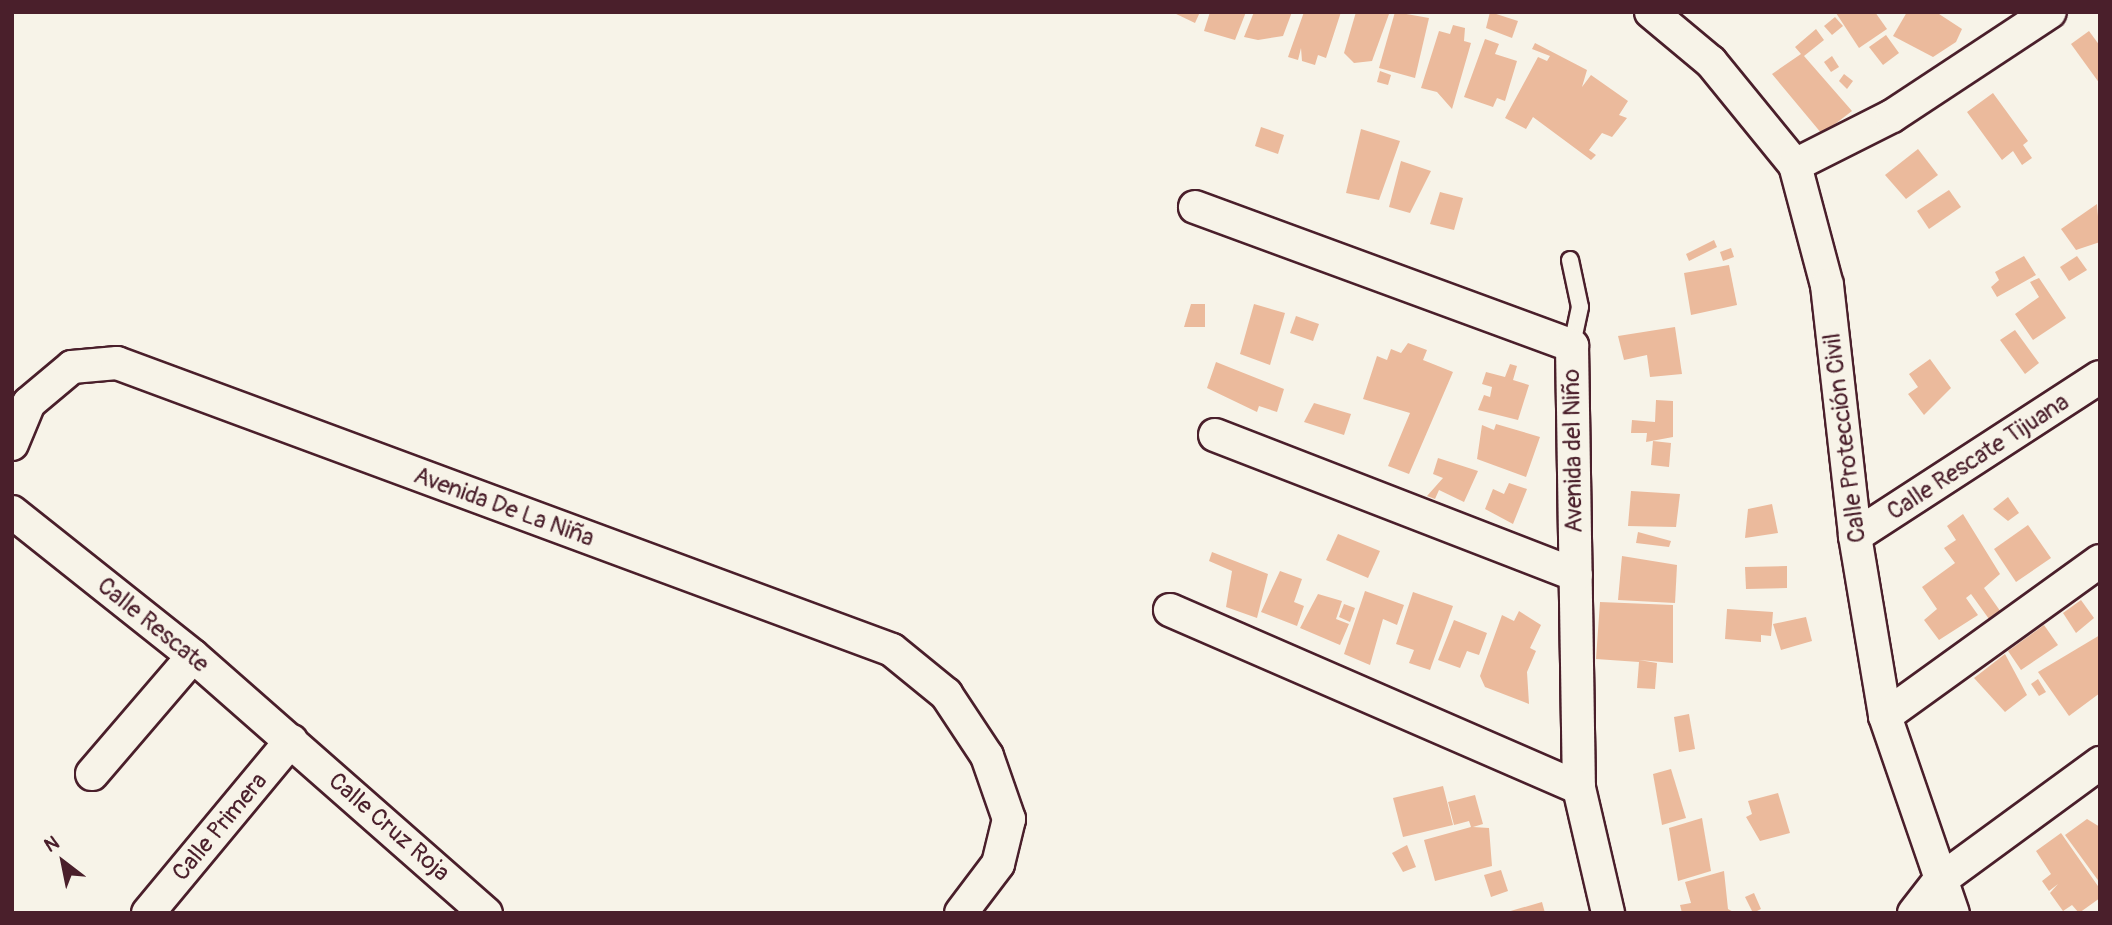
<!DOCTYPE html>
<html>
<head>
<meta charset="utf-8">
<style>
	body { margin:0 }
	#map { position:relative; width:2112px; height:925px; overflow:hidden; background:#f7f3e8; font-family:Pangolin,sans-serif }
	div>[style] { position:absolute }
	.building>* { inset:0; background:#ebba9c }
	.roads { filter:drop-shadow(2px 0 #4a1f2b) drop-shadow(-2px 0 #4a1f2b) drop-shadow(0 2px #4a1f2b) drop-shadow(0 -2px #4a1f2b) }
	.service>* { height:16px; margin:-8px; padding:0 8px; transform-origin:8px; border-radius:8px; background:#f7f3e8 }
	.minor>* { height:32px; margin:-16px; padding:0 16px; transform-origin:16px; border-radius:16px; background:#f7f3e8 }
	span { translate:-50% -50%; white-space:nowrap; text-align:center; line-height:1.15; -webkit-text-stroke:5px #f7f3e8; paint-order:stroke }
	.street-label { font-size:24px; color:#4a1f2b }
	.frame { position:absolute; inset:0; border:14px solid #4a1f2b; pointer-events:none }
	.north { position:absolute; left:28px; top:827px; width:70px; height:70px; -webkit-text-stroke:5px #f7f3e8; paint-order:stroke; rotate:328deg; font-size:19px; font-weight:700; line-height:28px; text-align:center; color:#4a1f2b }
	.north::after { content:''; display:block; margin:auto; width:24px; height:32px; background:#4a1f2b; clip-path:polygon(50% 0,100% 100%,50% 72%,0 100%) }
</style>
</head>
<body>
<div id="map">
	<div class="building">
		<div style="clip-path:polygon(1172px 12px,1200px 12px,1195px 23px)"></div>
		<div style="clip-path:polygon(1210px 12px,1246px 12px,1235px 40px,1204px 31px)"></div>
		<div style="clip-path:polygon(1254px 12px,1292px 12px,1283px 36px,1258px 40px,1244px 37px)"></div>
		<div style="clip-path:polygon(1304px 12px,1341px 12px,1326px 58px,1318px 55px,1315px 65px,1302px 61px,1301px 48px,1298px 60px,1288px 57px)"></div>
		<div style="clip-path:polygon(1356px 12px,1389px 14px,1372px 61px,1354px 63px,1344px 53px)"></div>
		<div style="clip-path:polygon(1395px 12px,1429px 18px,1415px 78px,1379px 68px)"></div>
		<div style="clip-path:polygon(1490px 12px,1518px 21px,1512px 38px,1486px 28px)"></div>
		<div style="clip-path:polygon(1875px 12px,1887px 29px,1859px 48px,1836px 13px)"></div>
		<div style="clip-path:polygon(1907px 12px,1936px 12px,1962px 29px,1956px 42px,1933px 57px,1893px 36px)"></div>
		<div style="clip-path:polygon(1835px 17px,1843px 26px,1832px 35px,1824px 26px)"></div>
		<div style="clip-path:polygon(1453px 25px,1465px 28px,1464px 41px,1471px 43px,1452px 109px,1437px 92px,1421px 88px,1439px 31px,1450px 34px)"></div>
		<div style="clip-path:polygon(1816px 29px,1824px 40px,1804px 56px,1852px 111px,1822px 134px,1772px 74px,1801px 54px,1795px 47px)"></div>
		<div style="clip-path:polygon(2089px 31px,2100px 46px,2100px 84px,2071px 44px)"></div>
		<div style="clip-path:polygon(1886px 35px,1899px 53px,1883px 65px,1869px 47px)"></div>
		<div style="clip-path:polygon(1485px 39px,1499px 44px,1495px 54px,1517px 61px,1505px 101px,1497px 98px,1493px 107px,1464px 97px)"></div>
		<div style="clip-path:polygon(1535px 43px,1587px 70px,1582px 87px,1591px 75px,1628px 101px,1619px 115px,1627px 118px,1612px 137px,1602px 133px,1589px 150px,1596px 155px,1591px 160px,1533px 117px,1526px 129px,1505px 118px,1538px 57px,1547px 61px,1550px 56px,1532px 49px)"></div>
		<div style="clip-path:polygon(1832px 56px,1839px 67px,1831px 72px,1824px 62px)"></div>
		<div style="clip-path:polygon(1380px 71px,1391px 75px,1388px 85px,1377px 82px)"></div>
		<div style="clip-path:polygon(1844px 74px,1853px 81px,1847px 89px,1839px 81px)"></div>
		<div style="clip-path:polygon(1993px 93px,2028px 141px,2023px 145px,2032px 158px,2022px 165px,2013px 151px,2002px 160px,1967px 112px)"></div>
		<div style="clip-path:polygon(1261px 127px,1284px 135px,1278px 154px,1255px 146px)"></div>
		<div style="clip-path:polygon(1361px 129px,1400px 141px,1379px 200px,1346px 193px)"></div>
		<div style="clip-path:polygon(1918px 149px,1938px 175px,1906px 199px,1885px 175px)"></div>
		<div style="clip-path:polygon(1401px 161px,1431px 171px,1410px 213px,1389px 207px)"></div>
		<div style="clip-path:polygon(1949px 190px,1961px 207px,1929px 229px,1917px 211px)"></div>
		<div style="clip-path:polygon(1440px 192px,1463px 198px,1454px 230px,1430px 224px)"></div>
		<div style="clip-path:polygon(2097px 204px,2100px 242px,2076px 250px,2061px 229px)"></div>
		<div style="clip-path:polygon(1714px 240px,1717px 247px,1689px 261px,1686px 254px)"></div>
		<div style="clip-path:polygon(1731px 248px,1734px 257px,1723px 261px,1720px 252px)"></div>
		<div style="clip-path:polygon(2024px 256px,2036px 275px,1997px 297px,1991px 287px,1999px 280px,1995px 272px)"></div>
		<div style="clip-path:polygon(2077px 256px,2087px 270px,2069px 281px,2060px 267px)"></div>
		<div style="clip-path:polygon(1729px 265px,1737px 305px,1691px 315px,1684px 273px)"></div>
		<div style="clip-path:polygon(2039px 278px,2066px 318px,2033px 340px,2015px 314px,2039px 297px,2030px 282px)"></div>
		<div style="clip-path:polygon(1191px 304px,1205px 304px,1205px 327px,1184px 327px)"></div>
		<div style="clip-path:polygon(1254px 304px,1285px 313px,1270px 365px,1240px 354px)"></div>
		<div style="clip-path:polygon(1296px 316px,1319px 324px,1313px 341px,1290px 333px)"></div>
		<div style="clip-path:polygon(1675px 327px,1682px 374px,1650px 377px,1647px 355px,1624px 360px,1618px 336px)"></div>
		<div style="clip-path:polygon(2015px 330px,2039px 363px,2025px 374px,2000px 340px)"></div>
		<div style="clip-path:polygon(1408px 343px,1427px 350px,1423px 360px,1453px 372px,1409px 474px,1388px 466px,1410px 413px,1363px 399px,1377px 356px,1387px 360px,1391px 349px,1401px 353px)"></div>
		<div style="clip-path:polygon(1930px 359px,1951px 388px,1924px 415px,1908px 394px,1918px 387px,1909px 374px)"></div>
		<div style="clip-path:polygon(1216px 362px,1284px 389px,1277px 412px,1259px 406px,1257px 412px,1207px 388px)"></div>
		<div style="clip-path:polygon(1510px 364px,1517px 366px,1513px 380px,1529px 385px,1518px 420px,1478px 410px,1484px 395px,1490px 397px,1492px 387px,1482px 384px,1486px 372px,1505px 377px)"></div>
		<div style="clip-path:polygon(1656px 400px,1673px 401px,1673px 437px,1646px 442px,1647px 433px,1631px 433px,1632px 420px,1655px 422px)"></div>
		<div style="clip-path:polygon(1314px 403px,1351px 414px,1344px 435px,1304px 422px)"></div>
		<div style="clip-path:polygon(1496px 424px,1540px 437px,1526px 477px,1477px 459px,1482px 425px,1494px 430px)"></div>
		<div style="clip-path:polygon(1653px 441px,1671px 443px,1669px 467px,1651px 465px)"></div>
		<div style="clip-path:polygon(1438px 458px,1478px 471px,1464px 502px,1439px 490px,1435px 499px,1427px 496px,1443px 478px,1433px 474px)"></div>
		<div style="clip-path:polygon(1509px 483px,1527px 489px,1513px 524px,1485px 509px,1493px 489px,1504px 494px)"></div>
		<div style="clip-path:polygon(1631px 491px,1680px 494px,1676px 527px,1628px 526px)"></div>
		<div style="clip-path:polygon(2008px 497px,2019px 513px,2008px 521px,1993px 509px)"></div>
		<div style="clip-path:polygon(1772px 504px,1778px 533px,1745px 538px,1748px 509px)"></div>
		<div style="clip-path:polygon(1963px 514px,2000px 574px,1984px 588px,2003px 615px,1989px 619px,1971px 594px,1966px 598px,1978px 615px,1939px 640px,1924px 620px,1937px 609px,1922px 587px,1955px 563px,1944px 548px,1956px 540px,1947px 526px)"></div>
		<div style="clip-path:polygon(2028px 525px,2051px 558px,2016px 582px,1994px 549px)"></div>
		<div style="clip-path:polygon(1638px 532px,1671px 541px,1669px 547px,1636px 543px)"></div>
		<div style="clip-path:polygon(1338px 534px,1380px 551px,1368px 578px,1326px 560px)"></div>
		<div style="clip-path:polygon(1212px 552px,1268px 574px,1257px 618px,1226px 607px,1232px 571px,1209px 561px)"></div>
		<div style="clip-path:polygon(1622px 556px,1677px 565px,1675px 603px,1618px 600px)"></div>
		<div style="clip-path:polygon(1787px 566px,1787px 588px,1746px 589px,1745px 567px)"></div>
		<div style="clip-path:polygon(1280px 571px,1302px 579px,1294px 602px,1304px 606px,1297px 626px,1261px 612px)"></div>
		<div style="clip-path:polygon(1365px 591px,1404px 605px,1397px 625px,1383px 619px,1370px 665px,1344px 654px)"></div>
		<div style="clip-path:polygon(1413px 592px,1453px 606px,1430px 670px,1409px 663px,1414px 650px,1396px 644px)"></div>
		<div style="clip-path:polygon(1318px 594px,1342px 601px,1336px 619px,1349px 624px,1340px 645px,1300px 628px)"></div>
		<div style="clip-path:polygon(2081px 600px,2094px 618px,2076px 633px,2063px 613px)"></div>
		<div style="clip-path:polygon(1600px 602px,1673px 605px,1673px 663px,1639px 660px,1657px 663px,1655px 689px,1637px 688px,1639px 662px,1596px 659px)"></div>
		<div style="clip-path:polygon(1344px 604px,1355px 608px,1350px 622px,1339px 617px)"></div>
		<div style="clip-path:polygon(1727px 609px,1773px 612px,1771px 636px,1761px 635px,1761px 642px,1725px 639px)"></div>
		<div style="clip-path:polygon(1519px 611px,1541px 625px,1530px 648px,1536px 651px,1527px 672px,1529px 704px,1485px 687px,1480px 676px,1502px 615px,1514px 621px)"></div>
		<div style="clip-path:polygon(1806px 617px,1812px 641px,1781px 650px,1773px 624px)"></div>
		<div style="clip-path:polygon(1454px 620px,1487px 633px,1479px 655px,1467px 651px,1460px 668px,1438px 660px)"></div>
		<div style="clip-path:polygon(2044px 625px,2058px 645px,2021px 670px,2008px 651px)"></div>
		<div style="clip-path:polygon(2100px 635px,2100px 693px,2069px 716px,2038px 672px)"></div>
		<div style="clip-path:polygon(2005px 654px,2027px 695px,2005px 712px,1974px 678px)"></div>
		<div style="clip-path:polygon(2038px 679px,2046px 692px,2039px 696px,2031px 684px)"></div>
		<div style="clip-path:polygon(1689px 714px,1695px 749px,1679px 752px,1674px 717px)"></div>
		<div style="clip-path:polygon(1671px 769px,1686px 818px,1662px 825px,1653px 774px)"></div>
		<div style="clip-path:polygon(1443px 786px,1453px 825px,1403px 837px,1393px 798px)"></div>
		<div style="clip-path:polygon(1778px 793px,1790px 833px,1760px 841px,1746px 817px,1752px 814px,1748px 801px)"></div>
		<div style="clip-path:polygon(1475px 795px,1483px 824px,1473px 827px,1489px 828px,1492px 866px,1435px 881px,1424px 840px,1471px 827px,1469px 821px,1454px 825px,1448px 802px)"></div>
		<div style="clip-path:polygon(1702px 818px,1711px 871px,1678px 881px,1669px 828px)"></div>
		<div style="clip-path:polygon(2087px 819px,2100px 827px,2100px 883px,2065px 835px)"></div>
		<div style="clip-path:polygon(2061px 833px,2100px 889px,2100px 898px,2079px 913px,2072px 905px,2063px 911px,2050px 893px,2058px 884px,2049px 891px,2042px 881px,2051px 874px,2036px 851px)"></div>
		<div style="clip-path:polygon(1407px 845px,1416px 867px,1403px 872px,1392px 853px)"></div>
		<div style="clip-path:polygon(1501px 870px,1508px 891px,1491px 897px,1484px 875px)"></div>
		<div style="clip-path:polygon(1724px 871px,1728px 909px,1735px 913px,1682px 913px,1680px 905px,1691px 903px,1685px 882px)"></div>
		<div style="clip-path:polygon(1754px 893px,1761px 909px,1753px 913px,1745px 897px)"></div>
		<div style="clip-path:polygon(1542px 902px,1545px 913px,1507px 913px,1507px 912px)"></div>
	</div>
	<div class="roads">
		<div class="service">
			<div style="left:1570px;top:260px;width:48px;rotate:78deg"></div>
			<div style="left:1580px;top:307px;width:40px;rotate:102deg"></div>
		</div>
		<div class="minor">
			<div style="left:1651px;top:12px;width:78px;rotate:39.8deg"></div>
			<div style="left:1711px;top:62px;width:133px;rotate:50.8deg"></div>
			<div style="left:1795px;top:165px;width:124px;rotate:75.1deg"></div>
			<div style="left:1827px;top:285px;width:253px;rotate:83.6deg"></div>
			<div style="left:1855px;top:536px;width:182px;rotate:80.5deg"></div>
			<div style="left:1885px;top:716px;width:208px;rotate:71deg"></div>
			<div style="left:1795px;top:165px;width:109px;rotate:-26.8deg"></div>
			<div style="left:1892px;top:116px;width:189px;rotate:-33.4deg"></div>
			<div style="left:1195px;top:207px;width:402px;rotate:20.2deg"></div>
			<div style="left:1572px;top:346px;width:442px;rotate:89.1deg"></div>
			<div style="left:1579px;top:788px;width:128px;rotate:76.9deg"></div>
			<div style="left:1215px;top:435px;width:387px;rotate:21.2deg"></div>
			<div style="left:12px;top:444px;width:44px;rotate:-67.5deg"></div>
			<div style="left:29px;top:403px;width:56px;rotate:-39.9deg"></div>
			<div style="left:72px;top:367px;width:45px;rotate:-5.1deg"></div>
			<div style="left:117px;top:363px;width:826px;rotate:20.32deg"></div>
			<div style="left:892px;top:650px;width:70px;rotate:39.2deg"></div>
			<div style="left:946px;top:694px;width:74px;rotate:56.5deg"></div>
			<div style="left:987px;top:756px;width:67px;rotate:70.8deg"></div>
			<div style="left:1009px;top:819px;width:46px;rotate:103.7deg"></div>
			<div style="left:998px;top:864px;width:61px;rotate:127.1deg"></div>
			<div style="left:12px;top:512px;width:231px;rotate:38.5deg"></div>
			<div style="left:193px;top:656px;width:390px;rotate:41.3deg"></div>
			<div style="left:1855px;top:536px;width:292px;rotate:-33deg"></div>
			<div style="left:1170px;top:610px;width:446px;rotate:23.5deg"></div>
			<div style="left:1885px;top:716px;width:265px;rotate:-35.8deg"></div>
			<div style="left:92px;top:774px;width:155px;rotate:-49.4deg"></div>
			<div style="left:148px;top:913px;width:224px;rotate:-50.3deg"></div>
			<div style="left:1914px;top:913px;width:41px;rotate:-52deg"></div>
			<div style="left:1939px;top:881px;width:200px;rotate:-36.2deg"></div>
		</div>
	</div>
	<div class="street-label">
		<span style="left:1845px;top:438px;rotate:-97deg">Calle Protección Civil</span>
		<span style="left:1573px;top:451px;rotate:-91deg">Avenida del Niño</span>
		<span style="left:1978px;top:457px;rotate:-33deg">Calle Rescate Tijuana</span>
		<span style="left:504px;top:507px;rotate:20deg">Avenida De La Niña</span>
		<span style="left:153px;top:625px;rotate:39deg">Calle Rescate</span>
		<span style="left:220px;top:827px;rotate:-50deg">Calle Primera</span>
		<span style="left:389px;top:827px;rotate:41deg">Calle Cruz Roja</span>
	</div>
	<div class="frame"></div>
	<div class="north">N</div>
</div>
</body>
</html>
